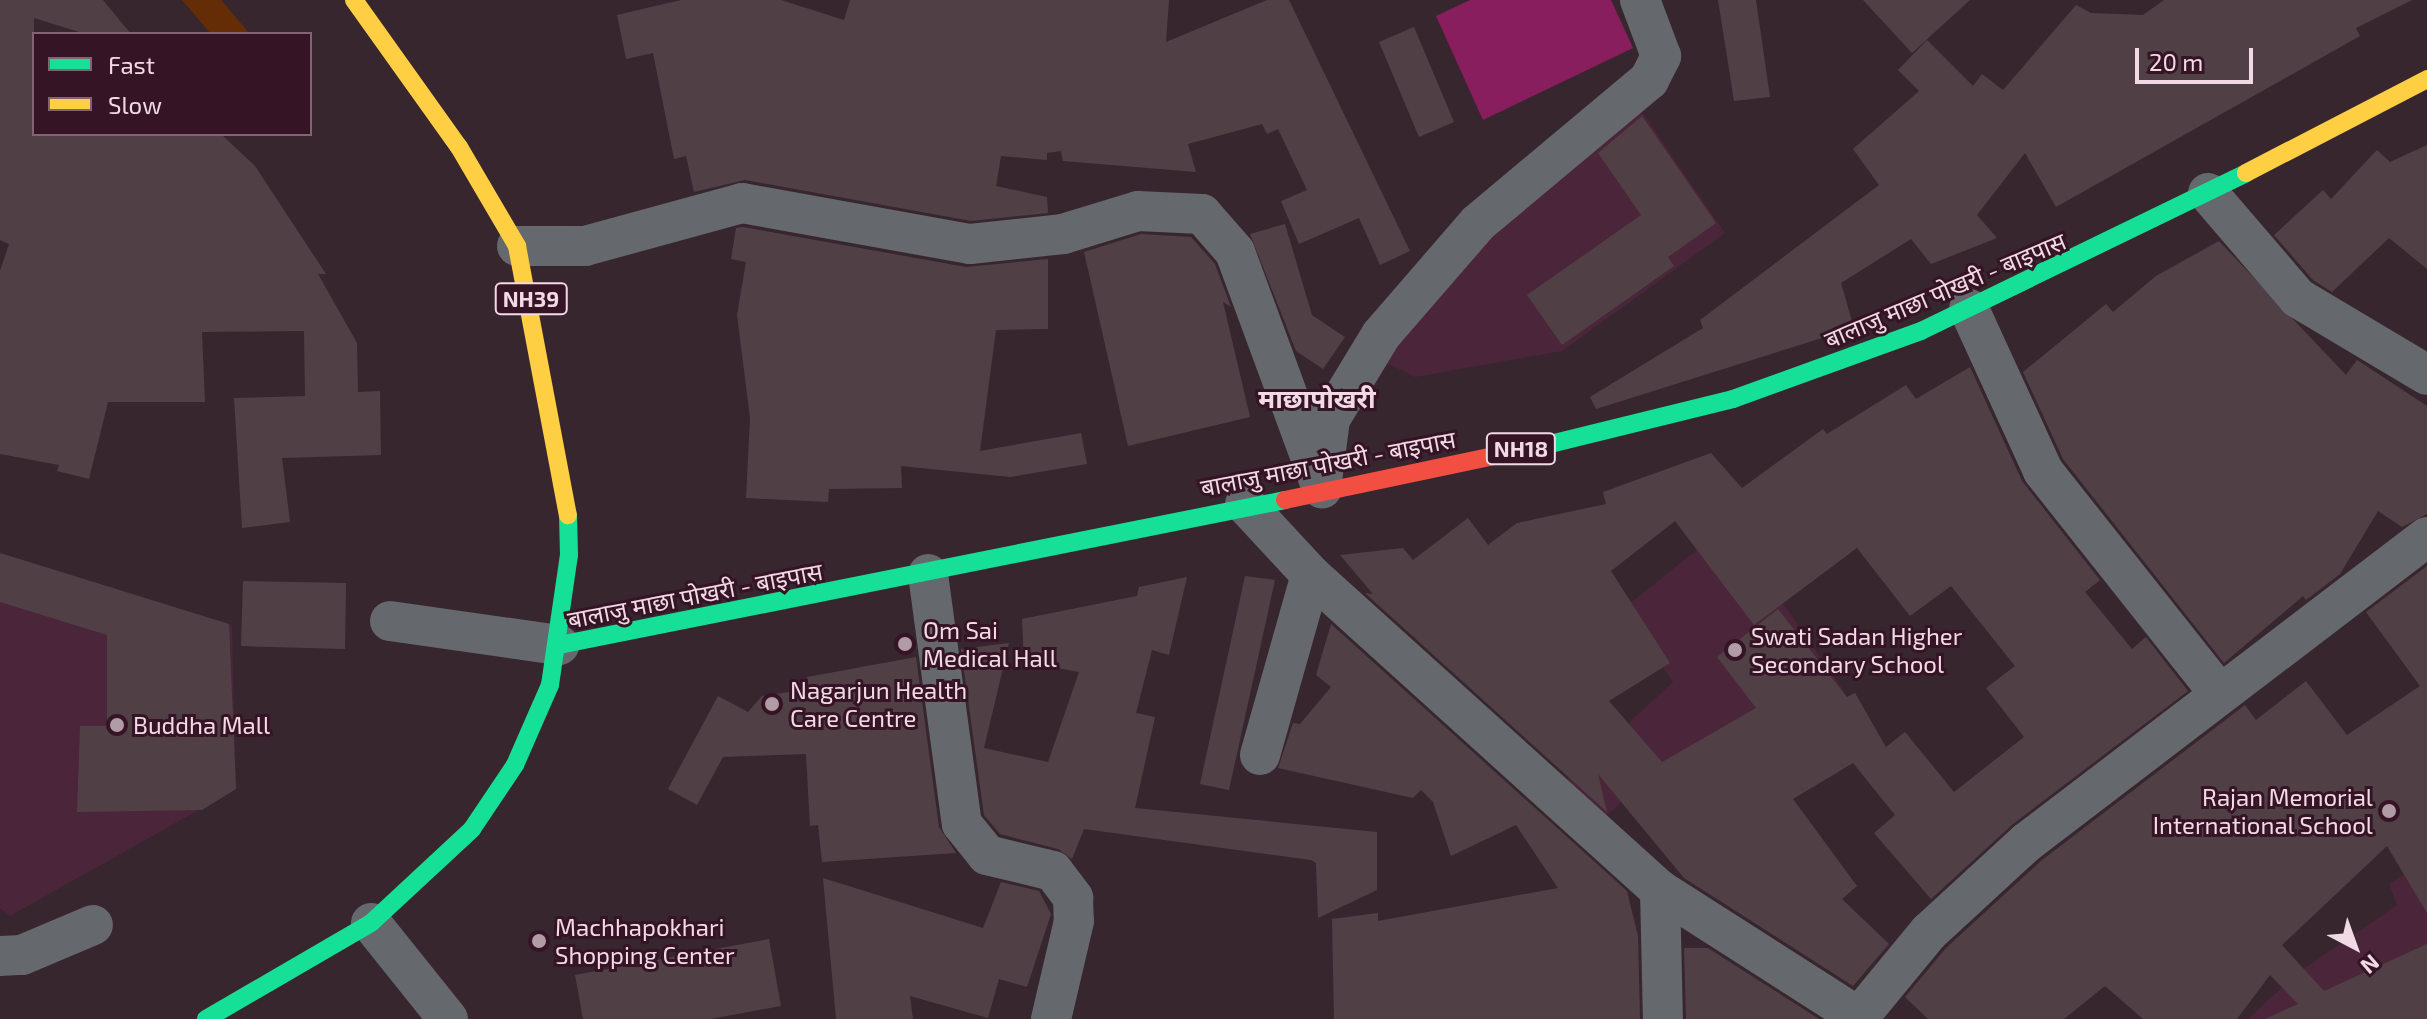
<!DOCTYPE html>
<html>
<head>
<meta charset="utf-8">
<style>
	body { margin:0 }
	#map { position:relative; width:2427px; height:1019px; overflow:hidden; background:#38262f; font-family:"Exo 2","Noto Sans Devanagari",sans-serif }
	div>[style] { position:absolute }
	.built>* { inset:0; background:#4b2539 }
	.green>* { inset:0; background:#652d06 }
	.water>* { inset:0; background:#891e5e }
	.building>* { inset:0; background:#504045 }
	.street>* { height:40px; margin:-20px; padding:0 20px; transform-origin:20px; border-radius:20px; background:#65686c }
	.fast>* { height:18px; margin:-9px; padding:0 9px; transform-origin:9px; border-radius:9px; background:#16e098 }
	.slow>* { height:18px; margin:-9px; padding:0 9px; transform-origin:9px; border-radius:9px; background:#ffcf43 }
	.jam>* { height:18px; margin:-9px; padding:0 9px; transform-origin:9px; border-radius:9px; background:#f24e42 }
	.dots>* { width:22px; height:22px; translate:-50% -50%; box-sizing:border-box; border:4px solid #351426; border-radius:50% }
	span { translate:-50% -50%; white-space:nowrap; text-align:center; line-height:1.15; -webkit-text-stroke:6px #351426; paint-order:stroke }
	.shield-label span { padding:2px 6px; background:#351426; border:2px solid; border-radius:6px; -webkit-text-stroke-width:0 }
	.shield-label { font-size:22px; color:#f2dae4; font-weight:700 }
	.street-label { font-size:24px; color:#f2dae4 }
	.poi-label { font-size:24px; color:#f2dae4 }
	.left { translate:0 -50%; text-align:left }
	.right { translate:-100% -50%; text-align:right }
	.neighbourhood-label { font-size:26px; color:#f2dae4; font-weight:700 }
	.legend { position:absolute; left:32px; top:32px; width:280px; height:104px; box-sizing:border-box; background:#351426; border:2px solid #816372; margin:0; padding:10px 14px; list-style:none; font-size:24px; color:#f2dae4 }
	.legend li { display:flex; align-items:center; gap:16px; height:40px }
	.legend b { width:40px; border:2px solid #816372 }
	.north { position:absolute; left:2315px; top:907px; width:80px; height:80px; -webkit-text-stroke:6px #351426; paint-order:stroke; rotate:139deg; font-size:22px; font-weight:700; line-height:32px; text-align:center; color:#f2dae4 }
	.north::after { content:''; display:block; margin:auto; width:28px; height:36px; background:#f2dae4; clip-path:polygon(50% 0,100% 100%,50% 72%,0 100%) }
	.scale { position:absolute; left:2135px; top:48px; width:118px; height:36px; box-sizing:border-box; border:4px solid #f2dae4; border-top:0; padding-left:10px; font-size:24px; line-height:28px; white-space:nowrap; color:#f2dae4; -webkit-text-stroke:6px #351426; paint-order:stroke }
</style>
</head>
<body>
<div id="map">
	<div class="built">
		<div style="clip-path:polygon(1640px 109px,1725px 233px,1562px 351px,1415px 377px,1375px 357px,1502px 215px)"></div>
		<div style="clip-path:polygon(1728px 525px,1844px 691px,1729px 765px,1667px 764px,1597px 823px,1557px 789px,1673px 682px,1623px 609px)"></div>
		<div style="clip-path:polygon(0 553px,232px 625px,236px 789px,10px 916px,0 908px)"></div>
		<div style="clip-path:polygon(2427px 860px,2427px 1019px,2248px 1019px,2295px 975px,2397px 905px,2389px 884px)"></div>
	</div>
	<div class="green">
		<div style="clip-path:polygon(182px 0,221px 0,250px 34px,211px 34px)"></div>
	</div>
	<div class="water">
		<div style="clip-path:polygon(1470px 0,1611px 0,1633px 48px,1483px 120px,1436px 16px)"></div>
	</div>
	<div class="building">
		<div style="clip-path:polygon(0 0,103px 0,131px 34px,86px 34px,34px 18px,34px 134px,221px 134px,255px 166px,326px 274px,318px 274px,357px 343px,358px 392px,380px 391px,381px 455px,282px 458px,290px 522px,242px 528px,234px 398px,305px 396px,304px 331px,202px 332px,205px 402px,108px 402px,89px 479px,57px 471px,59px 465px,0 454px,0 271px,9px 244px,0 240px)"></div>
		<div style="clip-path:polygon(681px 0,781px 0,844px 20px,850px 0,1169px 0,1166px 42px,1267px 0,1289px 0,1410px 251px,1380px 265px,1359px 218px,1299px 244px,1281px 201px,1307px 190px,1278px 129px,1267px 134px,1262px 124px,1188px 144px,1196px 172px,1063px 161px,1061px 151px,1047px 153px,1047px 160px,1001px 156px,996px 186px,1047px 197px,1048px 213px,971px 221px,745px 180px,694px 192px,686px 156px,674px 159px,653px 53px,626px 59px,617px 15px)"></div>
		<div style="clip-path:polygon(1718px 0,1756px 0,1770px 97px,1734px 101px)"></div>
		<div style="clip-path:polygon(1863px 0,1970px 0,1912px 53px)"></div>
		<div style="clip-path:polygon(2164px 0,2412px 0,2356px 28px,2360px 36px,2056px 207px,2025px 153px,1977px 215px,1997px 238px,1931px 264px,1911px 239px,1841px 283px,1854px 328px,1596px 409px,1590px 397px,1703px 328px,1700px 320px,1879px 185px,1853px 149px,1919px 91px,1898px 70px,1927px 40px,1973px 86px,1982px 74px,2003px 90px,2076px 5px,2091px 13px,2143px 15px)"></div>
		<div style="clip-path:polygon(1414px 27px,1454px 122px,1419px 137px,1379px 42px)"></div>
		<div style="clip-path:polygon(1642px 116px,1716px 223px,1668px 257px,1674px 266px,1562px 345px,1527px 295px,1641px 215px,1598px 153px)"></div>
		<div style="clip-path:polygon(2427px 145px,2427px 269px,2389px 238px,2332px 292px,2313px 280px,2274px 235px,2323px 190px,2331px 199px,2377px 150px,2390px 162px)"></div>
		<div style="clip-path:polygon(1285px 224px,1312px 315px,1345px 337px,1323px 369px,1296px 351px,1250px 234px)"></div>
		<div style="clip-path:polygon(743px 227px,966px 267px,1048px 259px,1048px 329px,996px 330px,980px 451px,1081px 433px,1087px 464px,1010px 477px,901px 466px,902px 488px,829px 489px,828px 502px,746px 498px,750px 418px,737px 315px,746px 262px,731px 259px,736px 228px)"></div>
		<div style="clip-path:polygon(1141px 234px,1191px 237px,1215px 264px,1231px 307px,1223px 302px,1250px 417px,1128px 446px,1084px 252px)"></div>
		<div style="clip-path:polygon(2219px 241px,2346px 375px,2357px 360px,2427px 406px,2427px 514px,2402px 527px,2378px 511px,2340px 574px,2306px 600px,2303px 596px,2224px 663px,2063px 459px,2023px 372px,2106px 304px,2113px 312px,2156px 276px)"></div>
		<div style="clip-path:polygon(evenodd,1970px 367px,2022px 481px,2100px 580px,2085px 592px,2132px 649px,2146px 637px,2188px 691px,2013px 824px,1931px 899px,1874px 833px,1895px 815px,1853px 763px,1793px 799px,1857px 886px,1842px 899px,1889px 944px,1853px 986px,1684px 878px,1598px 774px,1607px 812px,1365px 593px,1373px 594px,1340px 555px,1403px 548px,1413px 560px,1468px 518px,1488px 545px,1517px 523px,1606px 504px,1603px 492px,1711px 453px,1742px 488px,1823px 429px,1827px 434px,1906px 385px,1916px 399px,1970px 367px,1675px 521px,1754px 625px,1857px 548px,1910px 616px,1951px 586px,2015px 666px,1986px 688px,2024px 737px,1954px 792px,1905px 732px,1886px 747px,1855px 693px,1847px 697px,1778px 609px,1717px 657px,1756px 708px,1662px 762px,1609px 701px,1670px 663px,1611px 571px,1675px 521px)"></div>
		<div style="clip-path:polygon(0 553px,229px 624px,236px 789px,202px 810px,77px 812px,80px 726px,107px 726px,107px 635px,0 602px)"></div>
		<div style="clip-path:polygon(2427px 566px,2427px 913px,2387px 846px,2282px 945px,2324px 991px,2427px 944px,2427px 1019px,2265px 1019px,2298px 1004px,2270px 975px,2237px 1019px,2143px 1019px,2105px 986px,2064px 1019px,1928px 1019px,1905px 997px,1946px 948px,2042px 860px,2245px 705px,2256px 720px,2306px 681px,2347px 735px,2420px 686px,2366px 612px)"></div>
		<div style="clip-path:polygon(1245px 576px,1275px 580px,1229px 790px,1200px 784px)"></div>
		<div style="clip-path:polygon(1187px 577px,1169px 655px,1152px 650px,1136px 713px,1155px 717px,1135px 808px,1377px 832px,1377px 890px,1318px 918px,1316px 863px,1311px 860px,1084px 829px,1072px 859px,1058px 849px,1000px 834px,984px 815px,961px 649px,1009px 643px,984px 748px,1048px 762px,1079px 672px,1024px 662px,1022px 619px,1137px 596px,1139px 587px)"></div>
		<div style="clip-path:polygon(243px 581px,346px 583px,345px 649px,241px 646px)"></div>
		<div style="clip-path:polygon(1331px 624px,1627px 891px,1638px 936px,1640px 1019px,1334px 1019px,1332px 919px,1378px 913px,1378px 921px,1558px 888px,1516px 825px,1451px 856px,1433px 802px,1421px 790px,1413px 798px,1278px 768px,1293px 723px,1300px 724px,1331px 687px,1316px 675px)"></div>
		<div style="clip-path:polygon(916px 657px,939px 827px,956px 853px,822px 862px,818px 825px,810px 826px,806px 754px,723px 757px,697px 805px,668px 789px,718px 696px,748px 712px,762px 696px,809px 689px,807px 677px)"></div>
		<div style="clip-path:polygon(823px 878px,983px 928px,1001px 882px,1039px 891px,1051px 914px,1027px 987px,999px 979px,988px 1018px,910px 996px,913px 1019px,836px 1019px)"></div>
		<div style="clip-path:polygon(769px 939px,781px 1006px,710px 1019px,583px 1019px,575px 975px)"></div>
		<div style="clip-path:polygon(1684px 948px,1708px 948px,1819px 1019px,1686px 1019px)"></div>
	</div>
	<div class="street">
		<div style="left:2208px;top:193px;width:138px;rotate:49.4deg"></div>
		<div style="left:2298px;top:298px;width:150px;rotate:30.8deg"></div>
		<div style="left:517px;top:246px;width:68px"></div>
		<div style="left:585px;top:246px;width:163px;rotate:-15.3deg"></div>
		<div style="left:742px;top:203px;width:232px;rotate:10.2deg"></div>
		<div style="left:970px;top:244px;width:94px;rotate:-6.1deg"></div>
		<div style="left:1063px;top:234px;width:78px;rotate:-17deg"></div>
		<div style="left:1138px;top:211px;width:64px;rotate:2.7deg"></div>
		<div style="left:1202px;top:214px;width:50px;rotate:49deg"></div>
		<div style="left:1235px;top:252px;width:252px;rotate:69.8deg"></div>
		<div style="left:1969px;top:309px;width:178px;rotate:65.4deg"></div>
		<div style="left:2043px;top:471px;width:283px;rotate:51.6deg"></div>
		<div style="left:1322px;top:481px;width:63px;rotate:-82.6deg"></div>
		<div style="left:1330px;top:419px;width:98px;rotate:-58.7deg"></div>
		<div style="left:1381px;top:335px;width:148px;rotate:-49.1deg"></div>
		<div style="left:1478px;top:223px;width:223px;rotate:-39.9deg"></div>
		<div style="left:1649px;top:80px;width:27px;rotate:-63deg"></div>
		<div style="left:1661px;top:56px;width:60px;rotate:-110.6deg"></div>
		<div style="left:1245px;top:504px;width:97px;rotate:47.1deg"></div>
		<div style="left:1311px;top:575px;width:470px;rotate:42.1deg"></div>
		<div style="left:1660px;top:890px;width:129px;rotate:88.7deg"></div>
		<div style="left:928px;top:574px;width:252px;rotate:82.3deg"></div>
		<div style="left:962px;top:824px;width:40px;rotate:51deg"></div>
		<div style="left:987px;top:855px;width:68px;rotate:13.6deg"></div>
		<div style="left:1053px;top:871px;width:34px;rotate:53deg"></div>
		<div style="left:1073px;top:898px;width:23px;rotate:88deg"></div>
		<div style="left:1074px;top:921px;width:101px;rotate:103.2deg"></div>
		<div style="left:390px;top:621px;width:171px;rotate:8.1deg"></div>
		<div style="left:1260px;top:755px;width:187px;rotate:-74.2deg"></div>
		<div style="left:1660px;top:890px;width:240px;rotate:32.6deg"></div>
		<div style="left:371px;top:923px;width:123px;rotate:51.3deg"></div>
		<div style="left:0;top:956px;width:22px;rotate:-3deg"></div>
		<div style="left:22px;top:955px;width:77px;rotate:-22.9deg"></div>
		<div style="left:1858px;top:1018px;width:112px;rotate:-50.5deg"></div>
		<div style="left:1929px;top:932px;width:133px;rotate:-42.6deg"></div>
		<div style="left:2027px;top:842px;width:503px;rotate:-37.33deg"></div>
	</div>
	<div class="fast">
		<div style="left:1542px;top:446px;width:197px;rotate:-13.8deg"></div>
		<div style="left:1733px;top:399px;width:200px;rotate:-19.9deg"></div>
		<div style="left:1921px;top:331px;width:361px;rotate:-25.9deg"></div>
		<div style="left:559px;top:645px;width:740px;rotate:-11.29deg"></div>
		<div style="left:206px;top:1019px;width:191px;rotate:-30.2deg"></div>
		<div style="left:371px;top:923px;width:138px;rotate:-42.9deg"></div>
		<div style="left:472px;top:829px;width:77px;rotate:-56.1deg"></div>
		<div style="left:515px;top:765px;width:87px;rotate:-66.4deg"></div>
		<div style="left:550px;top:685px;width:131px;rotate:-81.7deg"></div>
		<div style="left:569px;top:555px;width:40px;rotate:-91.4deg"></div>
	</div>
	<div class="slow">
		<div style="left:354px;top:0;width:181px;rotate:54.5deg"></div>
		<div style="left:459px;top:147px;width:115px;rotate:59.6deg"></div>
		<div style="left:517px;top:246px;width:274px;rotate:79.3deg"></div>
		<div style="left:2246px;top:173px;width:204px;rotate:-27.4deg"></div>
	</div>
	<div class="jam">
		<div style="left:1285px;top:500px;width:263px;rotate:-11.9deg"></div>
	</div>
	<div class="dots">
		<div style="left:905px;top:644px;background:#b19ba5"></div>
		<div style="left:1735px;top:650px;background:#b19ba5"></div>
		<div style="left:772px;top:704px;background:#b19ba5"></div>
		<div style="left:117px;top:725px;background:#b19ba5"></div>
		<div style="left:2389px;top:811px;background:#b19ba5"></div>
		<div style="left:539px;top:941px;background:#b19ba5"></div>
	</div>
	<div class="shield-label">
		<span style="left:531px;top:299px">NH39</span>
		<span style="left:1521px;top:449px">NH18</span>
	</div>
	<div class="street-label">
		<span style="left:1945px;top:290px;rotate:-23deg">बालाजु माछा पोखरी - बाइपास</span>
		<span style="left:1328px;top:463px;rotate:-11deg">बालाजु माछा पोखरी - बाइपास</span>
		<span style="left:695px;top:595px;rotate:-11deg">बालाजु माछा पोखरी - बाइपास</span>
	</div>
	<div class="poi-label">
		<span class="left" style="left:923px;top:644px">Om Sai<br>Medical Hall</span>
		<span class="left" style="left:1751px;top:650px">Swati Sadan Higher<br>Secondary School</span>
		<span class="left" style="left:790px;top:704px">Nagarjun Health<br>Care Centre</span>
		<span class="left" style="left:133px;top:725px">Buddha Mall</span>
		<span class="right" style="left:2373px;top:811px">Rajan Memorial<br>International School</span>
		<span class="left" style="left:555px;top:941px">Machhapokhari<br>Shopping Center</span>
	</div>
	<div class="neighbourhood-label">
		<span style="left:1317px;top:398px">माछापोखरी</span>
	</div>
	<ul class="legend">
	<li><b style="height:10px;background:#16e098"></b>Fast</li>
	<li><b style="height:10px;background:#ffcf43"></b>Slow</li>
	</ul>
	<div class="north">N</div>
	<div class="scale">20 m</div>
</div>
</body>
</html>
